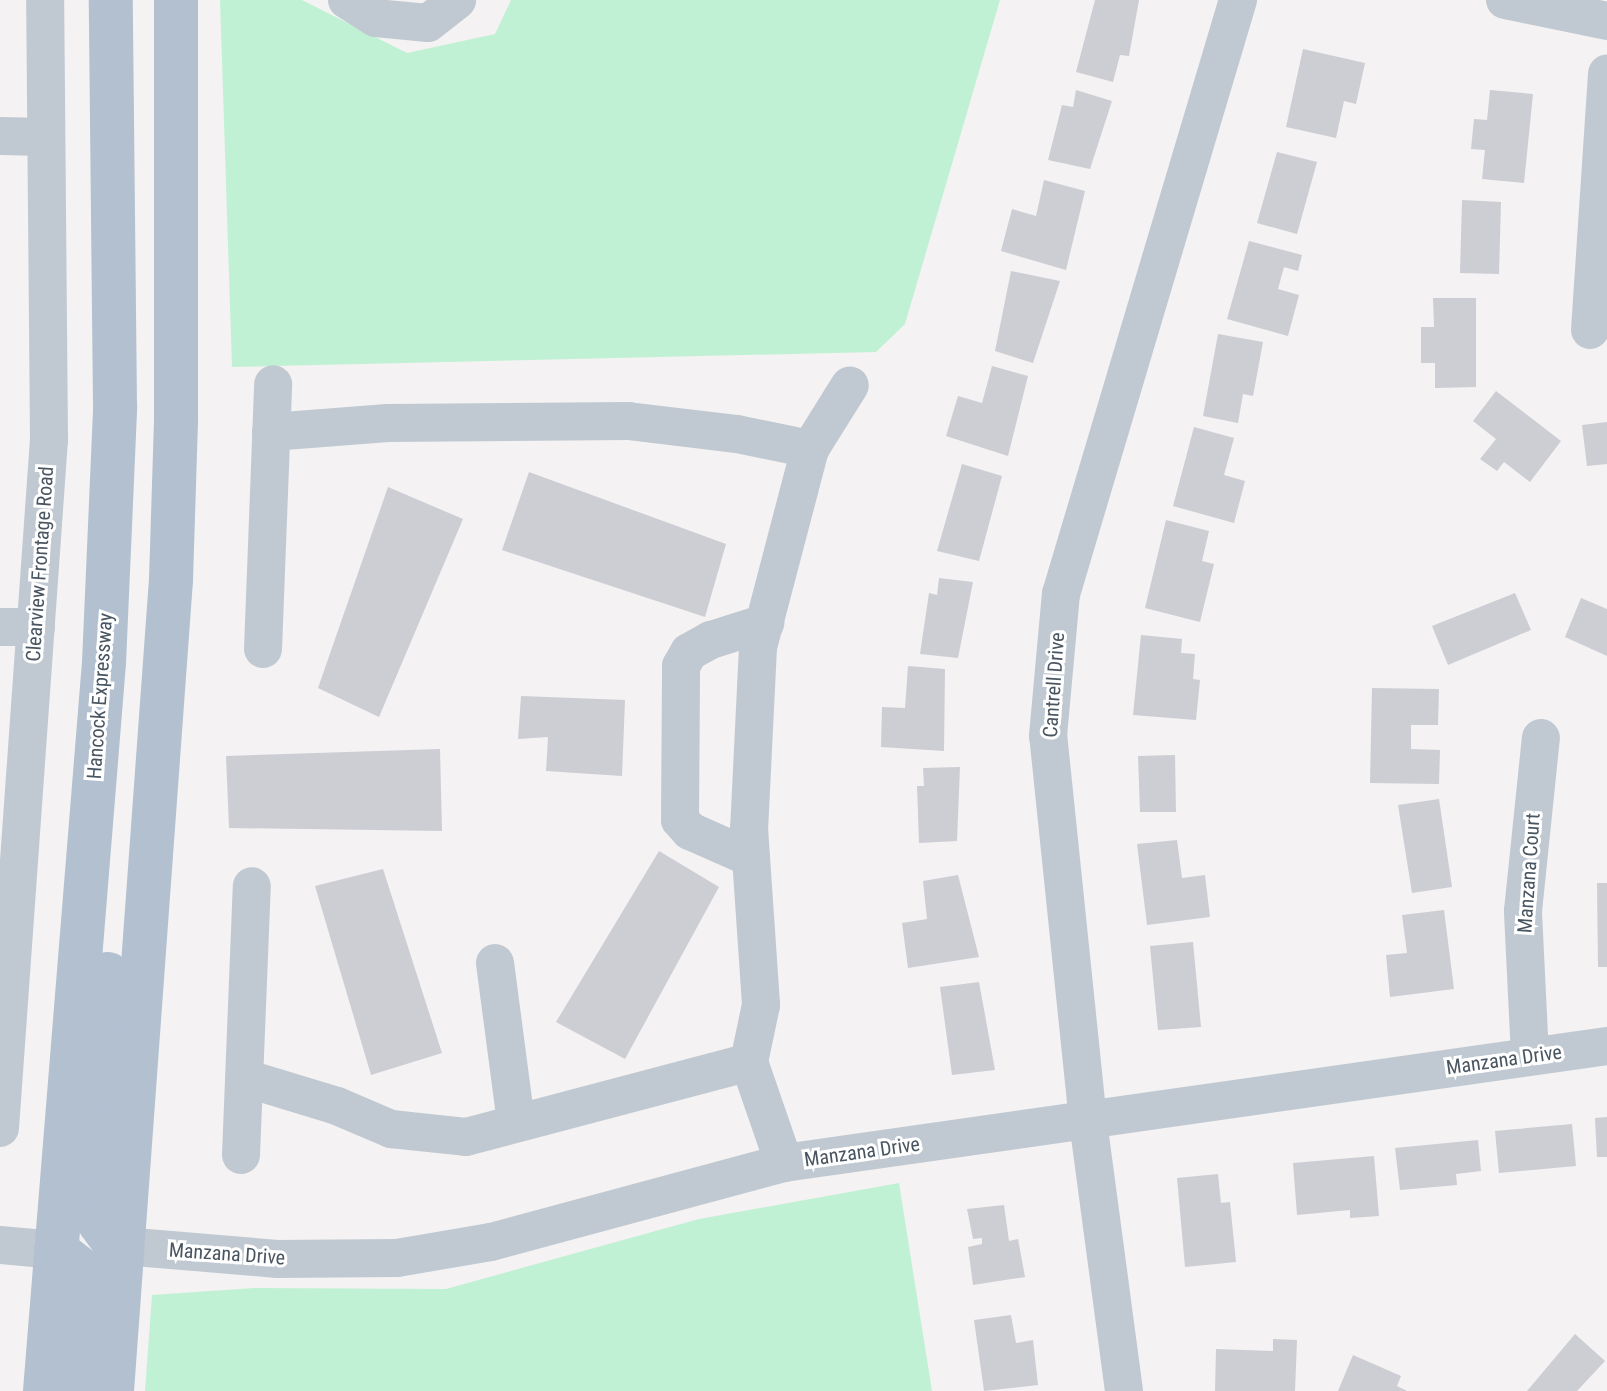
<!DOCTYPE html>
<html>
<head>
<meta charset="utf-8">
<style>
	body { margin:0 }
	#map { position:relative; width:1607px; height:1391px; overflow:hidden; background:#f4f2f2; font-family:"Roboto Condensed",sans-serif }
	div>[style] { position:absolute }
	.green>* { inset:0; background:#c1f1d4 }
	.building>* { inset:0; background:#ccced4 }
	.minor>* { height:38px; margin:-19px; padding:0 19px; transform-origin:19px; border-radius:19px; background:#c0c9d1 }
	.major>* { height:44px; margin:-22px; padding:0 22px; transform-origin:22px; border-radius:22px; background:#b2c0d0 }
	span { translate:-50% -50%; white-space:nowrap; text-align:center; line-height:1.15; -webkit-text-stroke:6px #fff; paint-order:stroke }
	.street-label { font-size:20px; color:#495560 }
</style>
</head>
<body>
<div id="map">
	<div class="green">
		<div style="clip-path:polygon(220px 0,302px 0,407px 53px,495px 34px,511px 0,1000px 0,905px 324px,876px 352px,232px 367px)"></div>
		<div style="clip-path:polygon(899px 1183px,932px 1391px,145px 1391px,152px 1295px,254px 1288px,446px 1289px,699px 1219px)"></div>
	</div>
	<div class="building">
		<div style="clip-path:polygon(1095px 0,1139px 0,1129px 56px,1120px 55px,1113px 82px,1076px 72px)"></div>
		<div style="clip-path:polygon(1303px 49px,1365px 63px,1356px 104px,1344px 101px,1336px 138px,1286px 127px)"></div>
		<div style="clip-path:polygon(1076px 90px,1112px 101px,1090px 169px,1048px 160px,1062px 105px,1073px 107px)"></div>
		<div style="clip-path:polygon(1490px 90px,1533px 94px,1524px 183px,1482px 179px,1485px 150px,1471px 149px,1474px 119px,1487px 120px)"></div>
		<div style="clip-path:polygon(1277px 152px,1317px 162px,1297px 234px,1257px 223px)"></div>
		<div style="clip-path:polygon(1044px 180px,1085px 191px,1066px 270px,1001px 251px,1012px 209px,1036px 216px)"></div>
		<div style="clip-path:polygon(1462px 200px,1501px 202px,1499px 274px,1460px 273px)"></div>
		<div style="clip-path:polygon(1249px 241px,1302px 255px,1298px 271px,1284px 267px,1278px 289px,1299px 295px,1288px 336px,1227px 319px)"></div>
		<div style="clip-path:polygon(1011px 271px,1060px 281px,1033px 363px,995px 351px)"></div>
		<div style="clip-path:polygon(1433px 298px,1476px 298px,1476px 387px,1435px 388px,1435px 363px,1421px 363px,1421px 327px,1434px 327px)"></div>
		<div style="clip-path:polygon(1218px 334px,1263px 342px,1253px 396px,1243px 394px,1238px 423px,1203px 416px)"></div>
		<div style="clip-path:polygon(992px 366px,1028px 376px,1008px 456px,946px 436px,958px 396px,982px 403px)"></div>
		<div style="clip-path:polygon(1496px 391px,1561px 441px,1530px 482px,1504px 462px,1497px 471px,1480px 459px,1496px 439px,1473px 421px)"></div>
		<div style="clip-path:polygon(1607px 422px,1607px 464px,1587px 466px,1582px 425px)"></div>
		<div style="clip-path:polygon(1194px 427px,1234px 438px,1224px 475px,1245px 481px,1234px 523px,1173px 506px)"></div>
		<div style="clip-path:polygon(962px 464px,1002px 476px,979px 561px,937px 551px)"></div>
		<div style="clip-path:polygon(529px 472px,726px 544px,705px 617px,502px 550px)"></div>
		<div style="clip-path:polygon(388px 487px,463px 519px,379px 717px,318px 688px)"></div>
		<div style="clip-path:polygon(1166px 520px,1209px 531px,1202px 561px,1214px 564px,1200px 622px,1145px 608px)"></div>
		<div style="clip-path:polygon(939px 578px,973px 582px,958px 658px,920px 654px,929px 593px,937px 595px)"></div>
		<div style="clip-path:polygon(1515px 593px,1531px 630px,1448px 665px,1432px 626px)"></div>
		<div style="clip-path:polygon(1581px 598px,1607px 609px,1607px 656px,1565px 637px)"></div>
		<div style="clip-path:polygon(1141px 635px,1182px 639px,1181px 653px,1195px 654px,1193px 679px,1200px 680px,1196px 720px,1133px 715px)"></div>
		<div style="clip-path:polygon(908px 666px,945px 669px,944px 751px,881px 747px,882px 707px,905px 708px)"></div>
		<div style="clip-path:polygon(1372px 688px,1439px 689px,1438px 725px,1411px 725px,1411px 749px,1440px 750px,1439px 784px,1370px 783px)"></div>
		<div style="clip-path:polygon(521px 696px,625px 700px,622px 776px,546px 771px,548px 737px,518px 739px)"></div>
		<div style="clip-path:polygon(440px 749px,442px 831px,229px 828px,226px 756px)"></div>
		<div style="clip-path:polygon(1175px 755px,1176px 812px,1140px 812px,1138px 756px)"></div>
		<div style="clip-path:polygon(960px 767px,957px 841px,919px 843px,917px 786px,924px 786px,923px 768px)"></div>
		<div style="clip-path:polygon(1439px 799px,1452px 887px,1412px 893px,1398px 805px)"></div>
		<div style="clip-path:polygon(1177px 840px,1182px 878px,1205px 875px,1210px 917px,1147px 925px,1137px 844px)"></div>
		<div style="clip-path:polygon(659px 851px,719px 887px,625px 1059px,556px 1022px)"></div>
		<div style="clip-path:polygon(383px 869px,442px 1053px,371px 1075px,315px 886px)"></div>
		<div style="clip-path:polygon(958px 875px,979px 957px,908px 968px,902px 923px,927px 919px,923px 881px)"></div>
		<div style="clip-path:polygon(1597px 883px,1607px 883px,1607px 967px,1598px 967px)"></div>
		<div style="clip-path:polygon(1444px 910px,1454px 989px,1390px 997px,1386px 955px,1407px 953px,1402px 915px)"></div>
		<div style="clip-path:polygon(1193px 942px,1201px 1027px,1158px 1030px,1150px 946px)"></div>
		<div style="clip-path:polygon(979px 982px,995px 1070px,952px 1075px,940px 987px)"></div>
		<div style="clip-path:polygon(1607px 1117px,1607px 1157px,1597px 1157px,1595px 1118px)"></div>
		<div style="clip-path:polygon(1572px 1124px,1576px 1166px,1499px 1173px,1495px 1131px)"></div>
		<div style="clip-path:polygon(1478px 1140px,1481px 1171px,1456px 1174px,1457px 1185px,1400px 1190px,1395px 1148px)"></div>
		<div style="clip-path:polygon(1374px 1156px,1379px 1216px,1350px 1218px,1350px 1210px,1297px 1215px,1293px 1163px)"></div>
		<div style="clip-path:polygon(1218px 1174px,1221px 1203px,1230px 1202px,1236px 1262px,1185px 1267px,1177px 1178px)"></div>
		<div style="clip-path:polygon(1004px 1205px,1009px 1241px,1018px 1239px,1025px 1277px,973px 1285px,968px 1247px,982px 1244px,982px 1238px,973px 1239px,967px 1209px)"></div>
		<div style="clip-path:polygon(1011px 1315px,1016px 1343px,1033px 1340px,1038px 1385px,984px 1391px,974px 1320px)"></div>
		<div style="clip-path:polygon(1575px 1334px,1605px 1361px,1577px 1391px,1527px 1391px)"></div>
		<div style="clip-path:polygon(1273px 1339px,1297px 1340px,1295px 1391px,1215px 1391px,1216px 1349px,1273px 1351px)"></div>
		<div style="clip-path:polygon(1353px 1355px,1401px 1376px,1397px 1386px,1407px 1391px,1338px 1391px)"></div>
	</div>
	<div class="minor">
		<div style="left:347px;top:0;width:34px;rotate:32deg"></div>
		<div style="left:376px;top:18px;width:52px;rotate:5.5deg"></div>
		<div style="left:428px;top:23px;width:37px;rotate:-38deg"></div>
		<div style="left:1505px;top:0;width:104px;rotate:11.6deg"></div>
		<div style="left:0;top:136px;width:46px;rotate:1.2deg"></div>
		<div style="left:1590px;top:330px;width:257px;rotate:-86.2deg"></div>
		<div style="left:271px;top:432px;width:117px;rotate:-4.4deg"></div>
		<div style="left:388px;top:423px;width:240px;rotate:-0.5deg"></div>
		<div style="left:628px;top:421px;width:110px;rotate:6.8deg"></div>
		<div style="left:737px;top:434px;width:75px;rotate:11.6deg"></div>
		<div style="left:810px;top:449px;width:205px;rotate:104.7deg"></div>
		<div style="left:758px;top:647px;width:181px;rotate:92.8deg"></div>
		<div style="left:749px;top:828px;width:177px;rotate:86.1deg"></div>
		<div style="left:761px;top:1005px;width:58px;rotate:101.9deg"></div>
		<div style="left:749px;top:1062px;width:107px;rotate:70.9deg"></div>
		<div style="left:810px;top:449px;width:75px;rotate:-58deg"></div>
		<div style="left:0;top:627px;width:36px"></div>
		<div style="left:263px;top:649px;width:265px;rotate:-87.8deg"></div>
		<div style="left:751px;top:858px;width:67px;rotate:-156.1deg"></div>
		<div style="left:690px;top:831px;width:15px;rotate:-132deg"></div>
		<div style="left:680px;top:820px;width:154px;rotate:-89.6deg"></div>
		<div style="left:681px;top:666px;width:16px;rotate:-60deg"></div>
		<div style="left:689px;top:652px;width:25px;rotate:-29deg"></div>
		<div style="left:711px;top:640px;width:57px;rotate:-17.5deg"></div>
		<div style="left:495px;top:963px;width:161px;rotate:82.5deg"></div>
		<div style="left:1530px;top:1056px;width:145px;rotate:-92.8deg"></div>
		<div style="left:1523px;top:911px;width:174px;rotate:-84.1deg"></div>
		<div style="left:245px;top:1078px;width:96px;rotate:16.9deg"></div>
		<div style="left:337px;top:1106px;width:59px;rotate:23.1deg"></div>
		<div style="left:391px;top:1129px;width:75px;rotate:6.1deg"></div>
		<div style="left:466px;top:1137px;width:293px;rotate:-14.8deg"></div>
		<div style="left:0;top:1128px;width:690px;rotate:-85.93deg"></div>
		<div style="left:49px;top:440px;width:440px;rotate:-90.5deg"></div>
		<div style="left:241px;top:1155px;width:269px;rotate:-87.7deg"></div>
		<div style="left:0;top:1245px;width:56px;rotate:5.1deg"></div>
		<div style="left:123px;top:1246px;width:155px;rotate:4.8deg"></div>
		<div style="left:277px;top:1259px;width:120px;rotate:-0.5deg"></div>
		<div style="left:397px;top:1258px;width:95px;rotate:-9.7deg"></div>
		<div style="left:491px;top:1242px;width:303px;rotate:-15.1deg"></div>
		<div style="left:784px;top:1163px;width:831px;rotate:-8.09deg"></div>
		<div style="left:1124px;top:1391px;width:272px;rotate:-97.6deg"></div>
		<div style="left:1088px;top:1121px;width:387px;rotate:-95.9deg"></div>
		<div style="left:1048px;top:736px;width:143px;rotate:-84.8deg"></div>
		<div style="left:1061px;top:594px;width:620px;rotate:-73.41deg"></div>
	</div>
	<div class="major">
		<div style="left:108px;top:974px;width:225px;rotate:92.8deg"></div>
		<div style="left:97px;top:1199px;width:23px;rotate:85deg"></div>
		<div style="left:99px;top:1222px;width:19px;rotate:54deg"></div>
		<div style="left:56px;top:1250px;width:36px;rotate:38deg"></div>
		<div style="left:84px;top:1272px;width:117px;rotate:89.5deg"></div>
		<div style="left:45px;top:1391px;width:730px;rotate:-85.37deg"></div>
		<div style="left:104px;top:663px;width:257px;rotate:-87.5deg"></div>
		<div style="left:115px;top:406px;width:406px;rotate:-90.6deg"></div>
		<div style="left:112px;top:1391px;width:813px;rotate:-85.84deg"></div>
		<div style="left:171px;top:580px;width:161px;rotate:-88.2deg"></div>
		<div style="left:176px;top:419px;width:419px;rotate:-90deg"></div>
	</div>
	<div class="street-label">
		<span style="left:40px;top:564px;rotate:-86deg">Clearview Frontage Road</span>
		<span style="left:1054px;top:685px;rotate:-86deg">Cantrell Drive</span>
		<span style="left:100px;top:696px;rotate:-86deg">Hancock Expressway</span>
		<span style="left:1529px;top:873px;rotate:-86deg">Manzana Court</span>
		<span style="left:1504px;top:1060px;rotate:-8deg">Manzana Drive</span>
		<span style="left:862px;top:1152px;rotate:-8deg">Manzana Drive</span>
		<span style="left:227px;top:1254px;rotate:4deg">Manzana Drive</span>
	</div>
</div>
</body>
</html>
